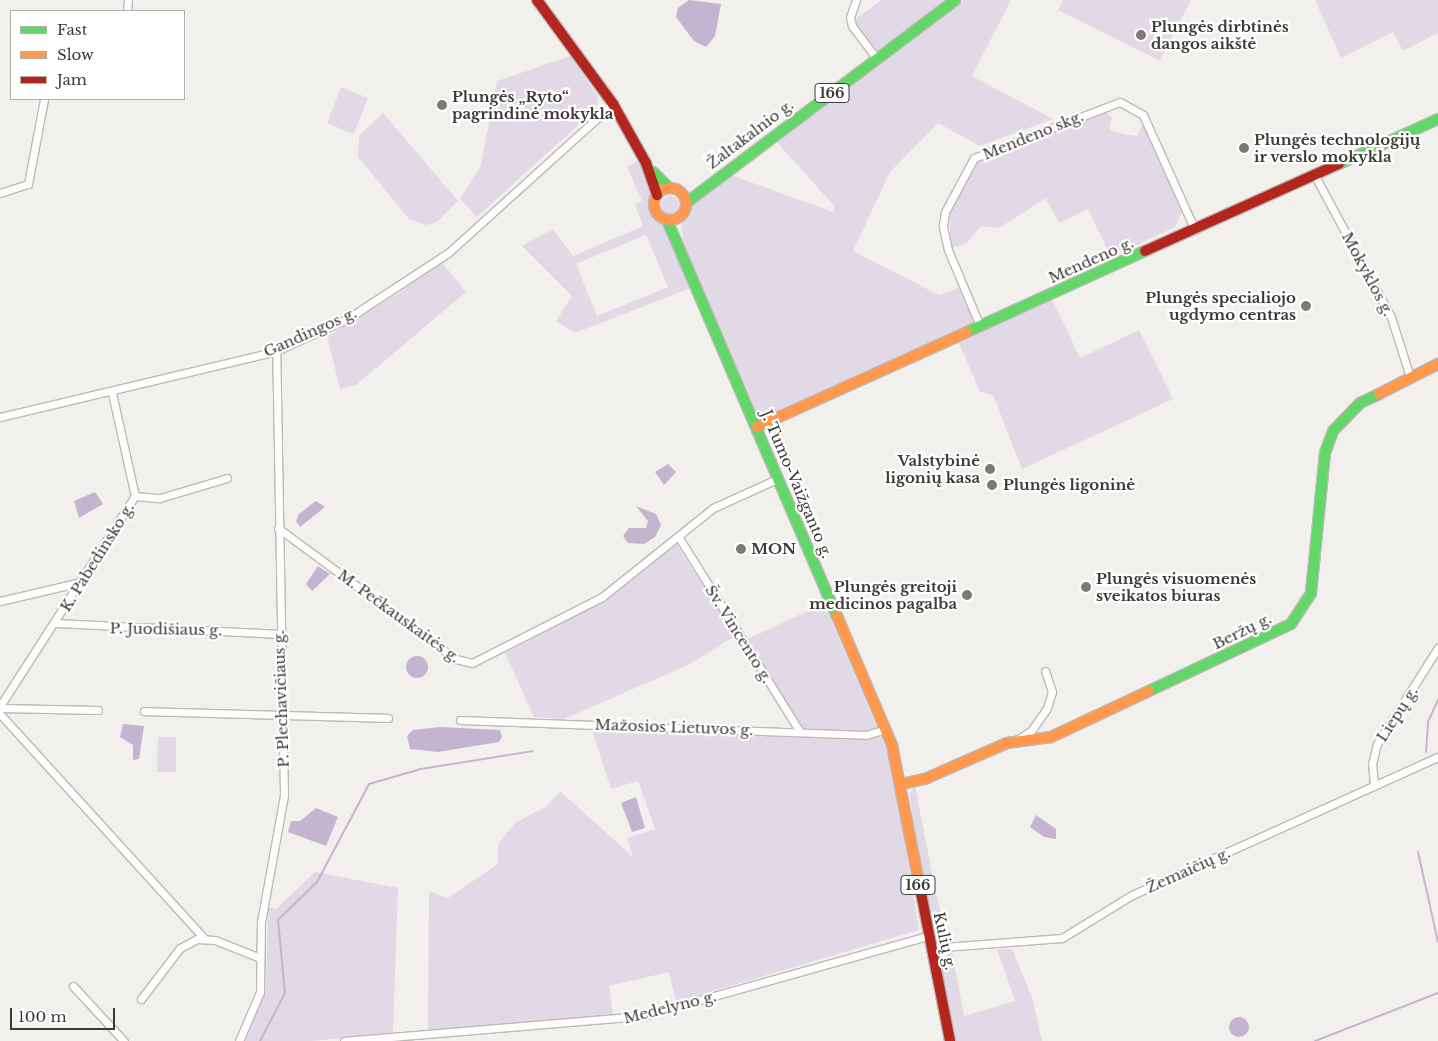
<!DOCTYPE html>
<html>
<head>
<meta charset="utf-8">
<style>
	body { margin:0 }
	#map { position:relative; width:1438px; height:1041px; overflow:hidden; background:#f2f0ed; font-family:"Libre Baskerville",serif }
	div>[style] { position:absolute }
	.green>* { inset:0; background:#e2d9e6 }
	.round { border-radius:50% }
	.water>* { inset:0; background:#c3b5cf }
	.stream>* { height:2px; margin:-1px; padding:0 1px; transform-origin:1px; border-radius:1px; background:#c3b5cf }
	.roads { filter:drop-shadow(1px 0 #bcbab8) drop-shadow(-1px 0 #bcbab8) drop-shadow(0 1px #bcbab8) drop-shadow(0 -1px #bcbab8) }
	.street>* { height:7px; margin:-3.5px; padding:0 3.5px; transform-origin:3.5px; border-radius:3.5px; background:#fdfdfc }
	.fast>* { height:10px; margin:-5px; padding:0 5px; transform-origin:5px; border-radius:5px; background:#63d668 }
	.slow>* { height:10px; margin:-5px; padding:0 5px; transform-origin:5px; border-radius:5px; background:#ff974d }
	.slow>.ring { margin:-5px; padding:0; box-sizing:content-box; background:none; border:10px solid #ff974d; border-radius:50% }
	.jam>* { height:10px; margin:-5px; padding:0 5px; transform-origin:5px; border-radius:5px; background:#b3261e }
	.dots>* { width:14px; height:14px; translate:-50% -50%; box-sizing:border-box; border:2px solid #fff; border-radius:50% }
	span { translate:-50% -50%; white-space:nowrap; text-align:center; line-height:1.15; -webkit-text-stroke:4.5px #fff; paint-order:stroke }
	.shield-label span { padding:1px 4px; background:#fff; border:1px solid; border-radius:4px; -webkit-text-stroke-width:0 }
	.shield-label { font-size:14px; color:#3b3a37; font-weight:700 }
	.poi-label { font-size:15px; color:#3b3a37; font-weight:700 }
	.left { translate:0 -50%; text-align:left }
	.right { translate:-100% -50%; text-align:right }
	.street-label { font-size:15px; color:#3b3a37 }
	.legend { position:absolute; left:10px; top:10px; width:175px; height:90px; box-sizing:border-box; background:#fff; border:1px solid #b1b0af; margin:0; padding:6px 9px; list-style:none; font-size:15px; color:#3b3a37 }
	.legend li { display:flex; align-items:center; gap:10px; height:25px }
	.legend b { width:25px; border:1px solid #b1b0af }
	.scale { position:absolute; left:10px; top:1008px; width:105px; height:22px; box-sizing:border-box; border:2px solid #3b3a37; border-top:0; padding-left:6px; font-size:15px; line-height:18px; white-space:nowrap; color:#3b3a37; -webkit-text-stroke:4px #fff; paint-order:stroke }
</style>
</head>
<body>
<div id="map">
	<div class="green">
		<div style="clip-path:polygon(882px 0,946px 0,877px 51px,853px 21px)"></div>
		<div style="clip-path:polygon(963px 0,1011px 0,972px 76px,1053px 119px,980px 146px,938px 123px,890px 172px,853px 251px,939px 295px,961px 287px,975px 322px,768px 419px,759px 417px,684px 247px,681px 223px,690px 206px,728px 174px,833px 212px,835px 207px,775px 140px)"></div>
		<div style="clip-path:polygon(1063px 0,1191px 0,1160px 61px,1058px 10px)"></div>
		<div style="clip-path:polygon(1315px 0,1438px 0,1438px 33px,1403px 51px,1393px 32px,1341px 58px)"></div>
		<div style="clip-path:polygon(570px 56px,598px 96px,597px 108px,477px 217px,460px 199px,481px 165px,497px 81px)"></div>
		<div style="clip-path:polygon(341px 87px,368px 98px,354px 134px,327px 123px)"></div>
		<div style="clip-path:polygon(1105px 111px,1112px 118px,1109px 130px,1122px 134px,1137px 136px,1144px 122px,1183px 210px,1175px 227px,1111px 257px,1088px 209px,1059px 223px,1046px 198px,999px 228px,981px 226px,966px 244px,951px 248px,949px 210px,972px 163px)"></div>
		<div style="clip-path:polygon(383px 113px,458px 201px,437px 222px,426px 225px,409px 219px,358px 157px,359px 136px)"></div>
		<div style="clip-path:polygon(evenodd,639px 160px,651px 183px,651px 210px,665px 225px,693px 287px,575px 333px,556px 321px,572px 296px,522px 246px,553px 229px,573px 256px,643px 226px,635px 204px,642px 201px,627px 167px,639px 160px,646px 235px,668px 287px,597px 316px,576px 264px,646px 235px)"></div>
		<div class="round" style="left:661px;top:196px;width:18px;height:18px"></div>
		<div style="clip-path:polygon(441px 261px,466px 292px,356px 385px,340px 389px,327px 336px,399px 293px)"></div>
		<div style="clip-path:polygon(1052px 299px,1080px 358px,1139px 330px,1173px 399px,1022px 469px,993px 395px,980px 392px,958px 341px)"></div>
		<div style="clip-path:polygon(676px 543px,735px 636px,688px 665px,564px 719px,534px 717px,505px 653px,604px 601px)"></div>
		<div style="clip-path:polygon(824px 603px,892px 763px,919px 930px,676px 1002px,669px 972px,609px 986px,613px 1016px,428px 1031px,429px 891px,448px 898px,498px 864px,498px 844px,515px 823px,547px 806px,560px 791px,633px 857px,627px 838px,655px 829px,638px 781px,611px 789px,591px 727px,805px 735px,746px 640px)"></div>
		<div style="clip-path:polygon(158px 737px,176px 737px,176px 772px,157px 772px)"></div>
		<div style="clip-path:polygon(915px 786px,935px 888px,947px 942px,934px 935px,916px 852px,910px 793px)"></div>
		<div style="clip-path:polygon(315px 872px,398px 888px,393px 1033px,312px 1041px,245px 1041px,266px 988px,268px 907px,276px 909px)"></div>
		<div style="clip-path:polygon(997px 949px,1012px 949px,1032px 997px,1042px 1041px,955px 1041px,939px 960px,952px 952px,964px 1016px,1015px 1001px)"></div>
	</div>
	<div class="water">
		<div style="clip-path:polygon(689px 0,721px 4px,715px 36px,706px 47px,694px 41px,676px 17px,678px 8px)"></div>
		<div style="clip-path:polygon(668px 464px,676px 472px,664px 485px,655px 472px)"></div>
		<div style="clip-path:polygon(95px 492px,103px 504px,79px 518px,74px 501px)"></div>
		<div style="clip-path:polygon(316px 501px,325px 507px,300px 527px,296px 521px,299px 514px)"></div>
		<div style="clip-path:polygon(636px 506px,656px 514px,661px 525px,655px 537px,644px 544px,628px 543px,623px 536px,629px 528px,646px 528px,648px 521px)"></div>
		<div style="clip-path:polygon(318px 566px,330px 574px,312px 591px,306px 584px)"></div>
		<div class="round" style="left:406px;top:656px;width:22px;height:22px"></div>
		<div style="clip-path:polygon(123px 724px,144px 726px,139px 759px,133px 760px,133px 745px,120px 737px)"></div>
		<div style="clip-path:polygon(440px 727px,500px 730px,502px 737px,499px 742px,438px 752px,410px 749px,407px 736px,413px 730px)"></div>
		<div style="clip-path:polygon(636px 797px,645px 828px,632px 832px,621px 803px)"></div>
		<div style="clip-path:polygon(316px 808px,338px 817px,326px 846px,288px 832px,291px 821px,300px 821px)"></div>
		<div style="clip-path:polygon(1036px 815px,1056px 829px,1056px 839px,1044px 837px,1030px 827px)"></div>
		<div class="round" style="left:1229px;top:1017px;width:20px;height:20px"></div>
	</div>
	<div class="stream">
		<div style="left:1426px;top:752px;width:30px;rotate:-86deg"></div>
		<div style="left:1428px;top:722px;width:24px;rotate:-66deg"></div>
		<div style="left:1418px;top:852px;width:92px;rotate:77.5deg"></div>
		<div style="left:260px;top:1041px;width:54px;rotate:-62.5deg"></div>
		<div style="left:285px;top:993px;width:73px;rotate:-95.5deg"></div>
		<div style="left:278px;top:920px;width:54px;rotate:-44.3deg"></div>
		<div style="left:317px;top:882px;width:111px;rotate:-62deg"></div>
		<div style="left:369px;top:784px;width:54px;rotate:-16.1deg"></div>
		<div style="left:421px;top:769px;width:113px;rotate:-9.1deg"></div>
		<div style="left:1315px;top:1041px;width:132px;rotate:-21.3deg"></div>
	</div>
	<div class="roads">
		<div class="street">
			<div style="left:856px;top:0;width:18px;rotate:109deg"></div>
			<div style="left:850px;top:17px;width:9px;rotate:77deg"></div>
			<div style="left:852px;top:26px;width:41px;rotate:52.9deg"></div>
			<div style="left:127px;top:11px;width:11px;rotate:-85deg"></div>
			<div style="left:1315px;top:176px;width:160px;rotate:61.7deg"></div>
			<div style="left:1391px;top:317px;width:63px;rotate:72.4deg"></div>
			<div style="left:0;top:193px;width:29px;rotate:-18deg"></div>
			<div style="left:28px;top:184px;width:86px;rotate:-79.3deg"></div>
			<div style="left:980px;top:326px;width:82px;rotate:-112.8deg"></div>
			<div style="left:948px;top:250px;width:25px;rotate:-102deg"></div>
			<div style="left:943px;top:226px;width:14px;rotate:-82deg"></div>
			<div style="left:945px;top:212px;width:61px;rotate:-61.8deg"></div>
			<div style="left:974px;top:158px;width:156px;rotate:-21deg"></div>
			<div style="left:1120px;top:102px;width:26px;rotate:29deg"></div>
			<div style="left:1143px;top:115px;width:126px;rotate:65.7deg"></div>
			<div style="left:0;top:417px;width:284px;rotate:-13.4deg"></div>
			<div style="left:276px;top:351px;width:78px;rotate:-24.3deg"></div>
			<div style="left:347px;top:319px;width:121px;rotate:-33.2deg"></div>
			<div style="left:448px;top:253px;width:222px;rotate:-42.1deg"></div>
			<div style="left:135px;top:496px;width:25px;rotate:5deg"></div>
			<div style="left:160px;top:498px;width:70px;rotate:-16.6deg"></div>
			<div style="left:278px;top:528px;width:221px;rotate:36.4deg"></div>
			<div style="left:456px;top:659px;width:16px;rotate:14deg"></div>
			<div style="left:472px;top:663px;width:146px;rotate:-26.9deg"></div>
			<div style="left:602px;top:597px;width:142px;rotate:-38.7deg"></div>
			<div style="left:713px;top:508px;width:72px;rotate:-24.4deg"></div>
			<div style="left:678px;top:536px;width:231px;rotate:58.1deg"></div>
			<div style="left:0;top:601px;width:83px;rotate:-13.2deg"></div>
			<div style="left:55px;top:623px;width:223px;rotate:2.8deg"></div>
			<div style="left:0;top:706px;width:250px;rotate:-57.3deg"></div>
			<div style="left:135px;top:496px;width:106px;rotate:-102.6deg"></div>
			<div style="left:0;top:708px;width:98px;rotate:1.2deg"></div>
			<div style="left:144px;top:711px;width:244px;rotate:1.6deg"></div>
			<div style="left:0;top:714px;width:304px;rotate:47.7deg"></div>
			<div style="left:460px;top:720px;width:406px;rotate:2.1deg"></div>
			<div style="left:866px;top:735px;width:21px;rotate:-17deg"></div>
			<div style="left:1017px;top:740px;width:17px;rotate:-33deg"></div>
			<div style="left:1031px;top:731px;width:28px;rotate:-55deg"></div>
			<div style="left:1047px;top:708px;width:17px;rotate:-73deg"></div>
			<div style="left:1052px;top:692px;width:22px;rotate:-108deg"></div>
			<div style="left:1374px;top:785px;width:21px;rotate:-95deg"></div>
			<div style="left:1372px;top:764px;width:21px;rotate:-76deg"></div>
			<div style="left:1377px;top:744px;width:114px;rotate:-57.6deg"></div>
			<div style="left:931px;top:948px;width:131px;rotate:-4.4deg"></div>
			<div style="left:1062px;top:938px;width:82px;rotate:-31.6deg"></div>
			<div style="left:1132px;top:895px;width:336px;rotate:-24.3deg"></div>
			<div style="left:73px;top:986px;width:75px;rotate:47.2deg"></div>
			<div style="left:141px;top:999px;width:64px;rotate:-52.6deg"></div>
			<div style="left:180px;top:948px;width:19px;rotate:-28deg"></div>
			<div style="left:197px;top:939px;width:18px;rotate:3deg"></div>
			<div style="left:215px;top:940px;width:48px;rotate:21.8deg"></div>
			<div style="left:239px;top:1041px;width:53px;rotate:-66.8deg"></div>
			<div style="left:260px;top:992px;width:70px;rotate:-89.2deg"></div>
			<div style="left:261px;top:922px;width:129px;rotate:-79.7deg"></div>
			<div style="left:284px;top:795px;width:444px;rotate:-91deg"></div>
			<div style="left:344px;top:1041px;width:300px;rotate:-4.8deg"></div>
			<div style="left:643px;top:1016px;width:296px;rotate:-15.7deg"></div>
		</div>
		<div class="fast">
			<div style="left:1339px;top:164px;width:109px;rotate:-24.4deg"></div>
			<div style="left:653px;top:172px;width:23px;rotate:45deg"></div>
			<div style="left:686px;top:203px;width:337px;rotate:-37deg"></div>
			<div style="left:667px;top:220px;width:431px;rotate:66.8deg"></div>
			<div style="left:967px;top:332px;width:196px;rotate:-24.5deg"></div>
			<div style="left:1149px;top:691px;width:157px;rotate:-25.3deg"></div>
			<div style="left:1291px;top:624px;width:37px;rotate:-57deg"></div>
			<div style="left:1311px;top:593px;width:141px;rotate:-84.3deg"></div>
			<div style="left:1325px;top:453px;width:23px;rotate:-70deg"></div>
			<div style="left:1333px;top:431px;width:39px;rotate:-46deg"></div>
			<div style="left:1360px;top:403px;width:21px;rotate:-25deg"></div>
		</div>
		<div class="slow">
			<div class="ring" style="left:654px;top:188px;width:22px;height:22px"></div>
			<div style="left:1379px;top:394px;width:66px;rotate:-27deg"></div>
			<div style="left:757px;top:427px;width:230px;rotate:-24.3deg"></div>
			<div style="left:837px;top:616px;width:140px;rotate:66.9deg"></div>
			<div style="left:892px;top:745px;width:151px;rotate:78.9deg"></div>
			<div style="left:902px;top:784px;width:26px;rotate:-13deg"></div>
			<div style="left:927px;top:778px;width:87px;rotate:-23.6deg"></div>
			<div style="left:1007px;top:743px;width:44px;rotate:-7.8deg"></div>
			<div style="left:1051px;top:737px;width:108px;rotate:-25.1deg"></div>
		</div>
		<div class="jam">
			<div style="left:537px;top:0;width:129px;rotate:53.8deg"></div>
			<div style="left:613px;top:104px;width:68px;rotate:60.8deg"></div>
			<div style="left:646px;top:163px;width:34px;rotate:71deg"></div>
			<div style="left:1145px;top:251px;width:213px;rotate:-24.2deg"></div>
			<div style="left:921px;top:893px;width:151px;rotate:78.9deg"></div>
		</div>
	</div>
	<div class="dots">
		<div style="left:1141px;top:35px;background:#7b7a77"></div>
		<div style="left:442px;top:105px;background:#7b7a77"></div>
		<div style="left:1244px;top:148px;background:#7b7a77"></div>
		<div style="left:1306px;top:306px;background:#7b7a77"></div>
		<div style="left:990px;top:469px;background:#7b7a77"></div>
		<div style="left:992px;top:485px;background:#7b7a77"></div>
		<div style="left:741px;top:549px;background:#7b7a77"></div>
		<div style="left:1086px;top:587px;background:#7b7a77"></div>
		<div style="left:967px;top:595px;background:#7b7a77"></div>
	</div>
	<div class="shield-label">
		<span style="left:832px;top:93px">166</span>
		<span style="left:918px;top:885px">166</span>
	</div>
	<div class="poi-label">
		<span class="left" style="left:1151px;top:35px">Plungės dirbtinės<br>dangos aikštė</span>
		<span class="left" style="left:452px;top:105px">Plungės „Ryto“<br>pagrindinė mokykla</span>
		<span class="left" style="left:1254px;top:148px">Plungės technologijų<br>ir verslo mokykla</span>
		<span class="right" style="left:1296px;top:306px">Plungės specialiojo<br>ugdymo centras</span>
		<span class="right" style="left:980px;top:469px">Valstybinė<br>ligonių kasa</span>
		<span class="left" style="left:1003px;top:485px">Plungės ligoninė</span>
		<span class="left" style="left:751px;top:549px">MON</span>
		<span class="left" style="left:1096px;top:587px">Plungės visuomenės<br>sveikatos biuras</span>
		<span class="right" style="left:957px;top:595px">Plungės greitoji<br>medicinos pagalba</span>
	</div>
	<div class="street-label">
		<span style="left:750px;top:134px;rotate:-37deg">Žaltakalnio g.</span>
		<span style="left:1033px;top:135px;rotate:-22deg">Mendeno skg.</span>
		<span style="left:1091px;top:260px;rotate:-24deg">Mendeno g.</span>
		<span style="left:1368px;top:274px;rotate:62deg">Mokyklos g.</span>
		<span style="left:310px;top:332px;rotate:-24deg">Gandingos g.</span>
		<span style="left:797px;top:484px;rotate:67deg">J. Tumo-Vaižganto g.</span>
		<span style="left:97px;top:557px;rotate:-58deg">K. Pabedinsko g.</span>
		<span style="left:399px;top:616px;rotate:36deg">M. Pečkauskaitės g.</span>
		<span style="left:166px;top:629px;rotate:1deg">P. Juodišiaus g.</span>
		<span style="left:1242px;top:631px;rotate:-26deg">Beržų g.</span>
		<span style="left:739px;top:634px;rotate:58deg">Šv. Vincento g.</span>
		<span style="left:281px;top:699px;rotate:-92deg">P. Plechavičiaus g.</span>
		<span style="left:1397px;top:714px;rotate:-57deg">Liepų g.</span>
		<span style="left:674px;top:727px;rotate:2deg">Mažosios Lietuvos g.</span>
		<span style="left:1188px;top:870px;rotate:-24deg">Žemaičių g.</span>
		<span style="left:945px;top:941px;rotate:78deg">Kulių g.</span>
		<span style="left:670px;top:1007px;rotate:-14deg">Medelyno g.</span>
	</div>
	<ul class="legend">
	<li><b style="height:6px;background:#63d668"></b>Fast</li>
	<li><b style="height:6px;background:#ff974d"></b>Slow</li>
	<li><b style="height:6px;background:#b3261e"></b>Jam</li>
	</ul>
	<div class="scale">100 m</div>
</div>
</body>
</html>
